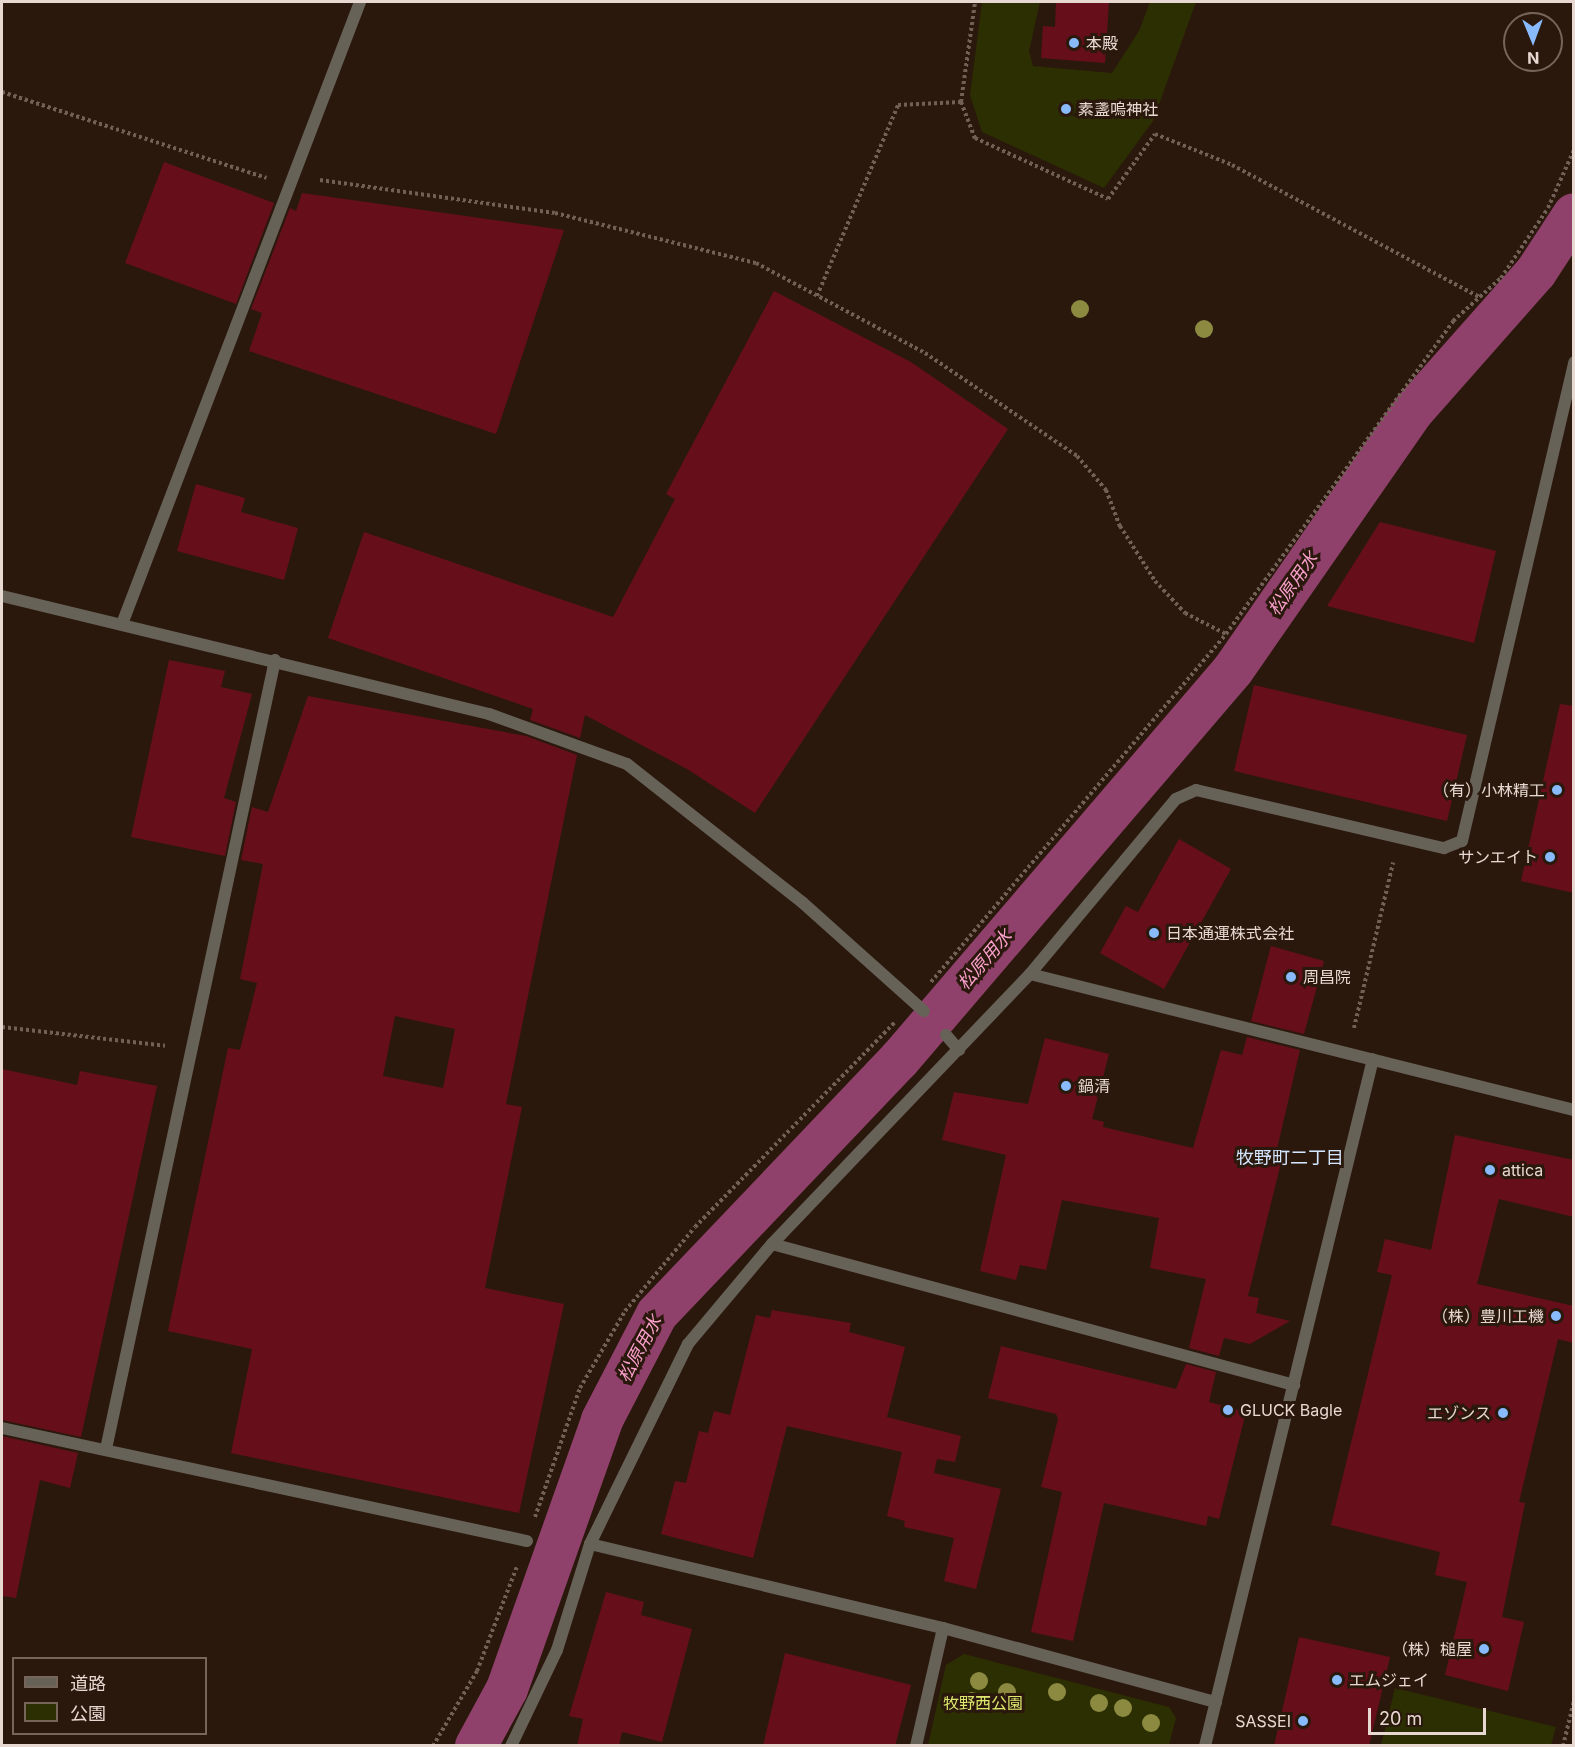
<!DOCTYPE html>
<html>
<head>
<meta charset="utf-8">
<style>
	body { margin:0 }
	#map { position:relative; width:1575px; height:1747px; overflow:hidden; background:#2b180c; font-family:Inter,"Noto Sans JP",sans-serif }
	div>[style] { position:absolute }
	.green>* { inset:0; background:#2b2f02 }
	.stream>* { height:12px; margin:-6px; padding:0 6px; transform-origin:6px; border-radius:6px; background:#90416b }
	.canal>* { height:42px; margin:-21px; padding:0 21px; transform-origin:21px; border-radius:21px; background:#90416b }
	.building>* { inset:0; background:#660f1b }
	.path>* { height:4px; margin-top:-2px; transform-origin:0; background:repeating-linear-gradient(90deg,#716055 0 3px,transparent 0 6px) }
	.street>* { height:12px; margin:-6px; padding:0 6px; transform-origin:6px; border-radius:6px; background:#676258 }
	.trees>* { width:18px; height:18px; margin:-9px; border-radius:50%; background:#8c8a41 }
	.dots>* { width:16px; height:16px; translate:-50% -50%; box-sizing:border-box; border:3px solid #2b180c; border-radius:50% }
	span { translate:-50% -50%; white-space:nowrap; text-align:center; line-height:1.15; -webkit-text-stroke:6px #2b180c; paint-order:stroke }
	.poi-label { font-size:16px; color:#e7d9d1 }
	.left { translate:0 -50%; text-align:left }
	.right { translate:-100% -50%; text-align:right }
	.park-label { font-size:16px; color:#dce86d }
	.water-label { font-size:18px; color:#f9a0cc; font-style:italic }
	.neighbourhood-label { font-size:18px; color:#d3e6ff }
	.frame { position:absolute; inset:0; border:3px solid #e7d9d1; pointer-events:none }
	.legend { position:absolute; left:12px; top:1657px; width:195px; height:78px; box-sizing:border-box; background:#2b180c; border:2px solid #76655b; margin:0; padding:8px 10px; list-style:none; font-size:18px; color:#e7d9d1 }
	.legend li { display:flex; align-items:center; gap:12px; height:30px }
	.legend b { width:30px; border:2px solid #76655b }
	.north { position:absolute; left:1503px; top:12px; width:60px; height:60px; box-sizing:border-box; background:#2b180c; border:2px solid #76655b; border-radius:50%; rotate:179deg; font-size:16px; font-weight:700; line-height:24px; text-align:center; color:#e7d9d1 }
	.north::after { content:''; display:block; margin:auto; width:21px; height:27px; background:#88bafc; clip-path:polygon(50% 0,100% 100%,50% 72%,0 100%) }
	.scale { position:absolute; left:1368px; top:1708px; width:118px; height:27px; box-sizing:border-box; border:3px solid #e7d9d1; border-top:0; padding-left:8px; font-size:18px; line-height:21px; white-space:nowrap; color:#e7d9d1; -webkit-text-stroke:4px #2b180c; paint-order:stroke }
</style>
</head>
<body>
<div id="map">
	<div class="green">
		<div style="clip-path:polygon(982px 2px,1040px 2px,1029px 51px,1033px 66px,1112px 73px,1139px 31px,1150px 2px,1196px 2px,1153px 121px,1104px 188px,982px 132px,970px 95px)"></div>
		<div style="clip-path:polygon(964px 1654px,1169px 1707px,1176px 1718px,1169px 1745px,928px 1745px,946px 1665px)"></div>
		<div style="clip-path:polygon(1395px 1688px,1556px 1727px,1551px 1745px,1381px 1745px)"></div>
	</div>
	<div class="stream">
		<div style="left:1562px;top:239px;width:12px;rotate:-5deg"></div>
	</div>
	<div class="canal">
		<div style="left:476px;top:1746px;width:65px;rotate:-61.5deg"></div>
		<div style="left:507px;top:1689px;width:285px;rotate:-70.5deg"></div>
		<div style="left:602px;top:1420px;width:119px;rotate:-62.6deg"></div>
		<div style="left:657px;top:1314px;width:351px;rotate:-46.4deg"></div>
		<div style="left:899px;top:1060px;width:513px;rotate:-49.42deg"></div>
		<div style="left:1233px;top:670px;width:317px;rotate:-55.2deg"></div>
		<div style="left:1414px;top:410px;width:184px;rotate:-48.5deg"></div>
		<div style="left:1536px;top:272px;width:69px;rotate:-56.8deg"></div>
	</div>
	<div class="building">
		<div style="clip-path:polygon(1056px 2px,1109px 2px,1105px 63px,1041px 58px,1043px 26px,1055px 27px)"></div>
		<div style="clip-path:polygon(164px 162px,274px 203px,236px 304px,125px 263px)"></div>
		<div style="clip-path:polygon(302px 193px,564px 230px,496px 434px,249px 351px,262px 313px,251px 309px,290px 208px,296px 211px)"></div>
		<div style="clip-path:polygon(774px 291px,911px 362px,1008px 429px,755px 813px,687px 769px,585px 715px,580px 738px,530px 720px,533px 709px,328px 638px,364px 532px,613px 617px,675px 499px,666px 494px)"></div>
		<div style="clip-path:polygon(196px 484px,245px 498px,241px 512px,298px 528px,284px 580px,177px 551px)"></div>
		<div style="clip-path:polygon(1380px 522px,1496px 551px,1474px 643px,1327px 606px)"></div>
		<div style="clip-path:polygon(169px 660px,225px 671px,221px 687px,252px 694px,224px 798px,236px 802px,225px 856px,131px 837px)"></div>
		<div style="clip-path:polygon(1254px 685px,1467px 735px,1447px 821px,1234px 771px)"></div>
		<div style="clip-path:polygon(evenodd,308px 696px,526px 736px,577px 755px,506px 1104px,522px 1107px,485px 1288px,564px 1304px,519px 1513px,231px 1453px,252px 1349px,168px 1331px,228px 1048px,240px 1050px,257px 983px,240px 979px,263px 864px,241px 860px,252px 807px,268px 812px,308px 696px,395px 1016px,455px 1029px,443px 1088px,383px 1076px,395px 1016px)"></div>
		<div style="clip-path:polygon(1560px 704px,1574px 706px,1574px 893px,1521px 881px)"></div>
		<div style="clip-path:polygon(1179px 839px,1231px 869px,1164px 989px,1100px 953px,1126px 906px,1138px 912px)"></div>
		<div style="clip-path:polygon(1271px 946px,1324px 961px,1304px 1034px,1251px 1021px)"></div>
		<div style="clip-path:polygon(1247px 1037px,1300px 1050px,1274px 1162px,1281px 1163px,1248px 1296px,1259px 1298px,1256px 1313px,1290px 1321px,1250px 1344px,1224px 1338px,1219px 1356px,1189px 1348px,1206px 1279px,1150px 1268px,1159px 1218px,1062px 1200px,1046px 1270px,1020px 1265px,1016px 1280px,980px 1271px,1006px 1155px,942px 1140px,954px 1092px,1028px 1104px,1045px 1038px,1109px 1054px,1092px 1119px,1104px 1122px,1103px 1127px,1193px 1148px,1221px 1050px,1242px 1055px)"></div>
		<div style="clip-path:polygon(2px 1069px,77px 1085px,80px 1071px,157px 1086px,81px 1437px,2px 1420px)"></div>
		<div style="clip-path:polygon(1455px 1135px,1574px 1160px,1574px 1217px,1499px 1199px,1477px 1284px,1574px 1306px,1574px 1343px,1558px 1339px,1519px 1502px,1525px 1503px,1502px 1617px,1524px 1622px,1508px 1691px,1445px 1675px,1467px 1582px,1435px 1575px,1440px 1552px,1331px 1525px,1392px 1275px,1377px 1272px,1385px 1239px,1431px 1250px)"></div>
		<div style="clip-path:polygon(772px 1310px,851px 1323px,849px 1332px,905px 1347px,887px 1417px,961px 1436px,955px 1462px,937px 1459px,934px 1473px,1001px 1489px,976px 1589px,944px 1581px,954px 1538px,904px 1527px,905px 1521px,887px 1516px,902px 1452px,787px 1426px,753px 1558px,661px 1534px,675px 1481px,686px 1483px,699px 1431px,708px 1433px,714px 1411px,730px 1415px,756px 1315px,770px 1318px)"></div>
		<div style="clip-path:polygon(1001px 1346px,1176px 1389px,1186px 1364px,1216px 1372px,1209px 1402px,1246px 1412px,1219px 1519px,1208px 1516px,1206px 1526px,1104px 1503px,1073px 1641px,1031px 1632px,1062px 1492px,1041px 1487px,1058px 1419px,1056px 1414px,988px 1398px)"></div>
		<div style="clip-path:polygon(2px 1436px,78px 1453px,70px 1488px,40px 1480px,16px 1598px,2px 1596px)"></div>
		<div style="clip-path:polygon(606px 1592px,644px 1602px,641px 1615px,692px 1629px,662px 1742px,622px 1732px,619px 1746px,577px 1746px,583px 1719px,569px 1716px)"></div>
		<div style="clip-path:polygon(1299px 1637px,1390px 1657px,1369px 1746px,1274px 1746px)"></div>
		<div style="clip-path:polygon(785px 1653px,911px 1685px,895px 1746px,763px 1746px)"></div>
	</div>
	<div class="path">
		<div style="left:2px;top:92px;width:278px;rotate:18deg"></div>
		<div style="left:961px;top:102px;width:39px;rotate:69deg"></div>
		<div style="left:975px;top:138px;width:146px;rotate:24.6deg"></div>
		<div style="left:1108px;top:199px;width:80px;rotate:-54.1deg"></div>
		<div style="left:1155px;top:134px;width:83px;rotate:21.9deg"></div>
		<div style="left:1232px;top:165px;width:280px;rotate:28.1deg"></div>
		<div style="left:320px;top:180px;width:237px;rotate:8deg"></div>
		<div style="left:555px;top:213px;width:207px;rotate:14deg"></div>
		<div style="left:756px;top:263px;width:191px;rotate:28deg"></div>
		<div style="left:925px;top:353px;width:184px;rotate:34.1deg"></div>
		<div style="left:1077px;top:456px;width:45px;rotate:49.5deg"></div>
		<div style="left:1106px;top:490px;width:39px;rotate:69deg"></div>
		<div style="left:1120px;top:526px;width:65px;rotate:57.5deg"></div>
		<div style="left:1155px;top:581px;width:44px;rotate:46.8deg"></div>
		<div style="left:1185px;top:613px;width:46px;rotate:27.1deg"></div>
		<div style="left:817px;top:296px;width:207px;rotate:-67deg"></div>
		<div style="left:898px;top:105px;width:63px;rotate:-2.7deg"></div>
		<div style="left:961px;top:102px;width:101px;rotate:-82deg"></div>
		<div style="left:931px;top:982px;width:456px;rotate:-49.7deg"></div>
		<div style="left:1226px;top:634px;width:387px;rotate:-54deg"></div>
		<div style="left:1453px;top:321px;width:64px;rotate:-41.9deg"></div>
		<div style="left:1501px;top:278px;width:84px;rotate:-56.1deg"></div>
		<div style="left:1548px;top:208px;width:64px;rotate:-65.9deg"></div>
		<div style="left:2px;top:1027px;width:164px;rotate:6.6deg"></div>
		<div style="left:1354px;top:1028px;width:170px;rotate:-76.7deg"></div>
		<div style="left:535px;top:1517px;width:137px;rotate:-70.8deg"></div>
		<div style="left:580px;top:1388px;width:89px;rotate:-59.7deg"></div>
		<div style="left:625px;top:1311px;width:109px;rotate:-50.2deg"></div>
		<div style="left:695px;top:1227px;width:288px;rotate:-45.7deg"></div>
		<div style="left:433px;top:1746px;width:87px;rotate:-59.6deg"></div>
		<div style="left:477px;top:1671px;width:112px;rotate:-69.1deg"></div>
		<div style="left:1563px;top:1746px;width:46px;rotate:-76.3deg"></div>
	</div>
	<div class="street">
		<div style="left:2px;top:596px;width:501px;rotate:13.62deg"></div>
		<div style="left:489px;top:714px;width:147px;rotate:19.9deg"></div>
		<div style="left:627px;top:764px;width:224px;rotate:38.3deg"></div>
		<div style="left:803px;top:903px;width:162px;rotate:41.8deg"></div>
		<div style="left:122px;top:624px;width:666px;rotate:-69.06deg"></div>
		<div style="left:1030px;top:974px;width:561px;rotate:14.04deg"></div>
		<div style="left:946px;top:1035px;width:20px;rotate:49deg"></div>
		<div style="left:772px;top:1244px;width:541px;rotate:15.12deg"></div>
		<div style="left:2px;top:1428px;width:537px;rotate:12.15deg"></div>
		<div style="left:106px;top:1449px;width:807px;rotate:-77.91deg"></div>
		<div style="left:590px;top:1544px;width:363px;rotate:13.4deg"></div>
		<div style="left:943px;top:1628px;width:283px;rotate:15.2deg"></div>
		<div style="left:511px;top:1746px;width:106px;rotate:-64.4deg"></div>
		<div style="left:557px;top:1650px;width:111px;rotate:-72.7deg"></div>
		<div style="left:590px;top:1544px;width:223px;rotate:-63.9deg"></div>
		<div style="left:688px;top:1344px;width:131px;rotate:-50deg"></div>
		<div style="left:772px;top:1244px;width:373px;rotate:-46.3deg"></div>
		<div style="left:1030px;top:974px;width:228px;rotate:-50.2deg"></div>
		<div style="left:1176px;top:799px;width:22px;rotate:-24deg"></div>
		<div style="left:1196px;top:790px;width:255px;rotate:13.2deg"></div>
		<div style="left:1444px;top:848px;width:19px;rotate:-21deg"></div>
		<div style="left:1462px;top:841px;width:492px;rotate:-76.8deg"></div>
		<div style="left:916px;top:1746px;width:121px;rotate:-77.1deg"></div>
		<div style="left:1205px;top:1746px;width:707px;rotate:-76.26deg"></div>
	</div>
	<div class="trees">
		<div style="left:1080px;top:309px"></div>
		<div style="left:1204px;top:329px"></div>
		<div style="left:979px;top:1681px"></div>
		<div style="left:1007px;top:1692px"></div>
		<div style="left:1057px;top:1692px"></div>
		<div style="left:972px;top:1701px"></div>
		<div style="left:1099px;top:1703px"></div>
		<div style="left:1123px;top:1708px"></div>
		<div style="left:1151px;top:1723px"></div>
	</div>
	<div class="dots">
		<div style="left:1074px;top:43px;background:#88bafc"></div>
		<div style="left:1066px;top:109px;background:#88bafc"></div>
		<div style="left:1557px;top:790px;background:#88bafc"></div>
		<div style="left:1550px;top:857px;background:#88bafc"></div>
		<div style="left:1154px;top:933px;background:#88bafc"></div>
		<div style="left:1291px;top:977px;background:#88bafc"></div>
		<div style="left:1066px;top:1086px;background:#88bafc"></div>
		<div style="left:1490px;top:1170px;background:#88bafc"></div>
		<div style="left:1556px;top:1316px;background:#88bafc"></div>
		<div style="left:1228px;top:1410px;background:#88bafc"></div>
		<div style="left:1503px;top:1413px;background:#88bafc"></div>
		<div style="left:1484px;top:1649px;background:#88bafc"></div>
		<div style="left:1337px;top:1680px;background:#88bafc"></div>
		<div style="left:1303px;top:1721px;background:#88bafc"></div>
	</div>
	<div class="poi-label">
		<span class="left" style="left:1086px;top:43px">本殿</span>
		<span class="left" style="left:1078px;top:109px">素盞嗚神社</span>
		<span class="right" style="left:1545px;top:790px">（有）小林精工</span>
		<span class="right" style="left:1538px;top:857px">サンエイト</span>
		<span class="left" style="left:1166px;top:933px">日本通運株式会社</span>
		<span class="left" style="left:1303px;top:977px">周昌院</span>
		<span class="left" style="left:1078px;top:1086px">鍋清</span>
		<span class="left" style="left:1502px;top:1170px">attica</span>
		<span class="right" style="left:1544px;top:1316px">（株）豊川工機</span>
		<span class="left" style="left:1240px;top:1410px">GLUCK Bagle</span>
		<span class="right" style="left:1491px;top:1413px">エゾンス</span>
		<span class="right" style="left:1472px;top:1649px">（株）槌屋</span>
		<span class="left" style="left:1349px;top:1680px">エムジェイ</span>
		<span class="right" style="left:1291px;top:1721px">SASSEI</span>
	</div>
	<div class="park-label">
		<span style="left:983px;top:1703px">牧野西公園</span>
	</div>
	<div class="water-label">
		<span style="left:1293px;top:584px;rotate:-55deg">松原用水</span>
		<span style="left:985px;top:960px;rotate:-49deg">松原用水</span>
		<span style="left:640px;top:1349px;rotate:-62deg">松原用水</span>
	</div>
	<div class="neighbourhood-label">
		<span style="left:1290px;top:1158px">牧野町二丁目</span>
	</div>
	<div class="frame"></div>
	<ul class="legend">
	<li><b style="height:8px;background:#676258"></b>道路</li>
	<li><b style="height:16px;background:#2b2f02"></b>公園</li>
	</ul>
	<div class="north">N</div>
	<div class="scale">20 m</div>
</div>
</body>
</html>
